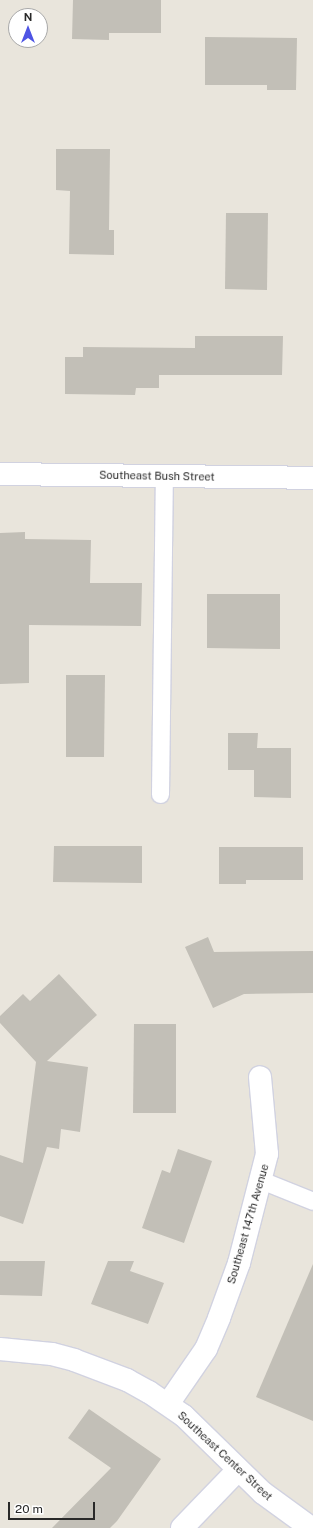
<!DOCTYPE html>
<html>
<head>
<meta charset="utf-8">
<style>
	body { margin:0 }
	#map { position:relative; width:313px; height:1528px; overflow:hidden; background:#e9e5dc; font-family:"Public Sans",sans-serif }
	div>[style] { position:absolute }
	.building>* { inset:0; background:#c2bfb7 }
	.roads { filter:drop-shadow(1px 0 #d1d2e0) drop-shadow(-1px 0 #d1d2e0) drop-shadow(0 1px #d1d2e0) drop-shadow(0 -1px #d1d2e0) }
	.service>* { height:17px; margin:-8.5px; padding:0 8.5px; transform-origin:8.5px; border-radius:8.5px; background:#fff }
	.minor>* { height:22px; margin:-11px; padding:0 11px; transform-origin:11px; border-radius:11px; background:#fff }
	span { translate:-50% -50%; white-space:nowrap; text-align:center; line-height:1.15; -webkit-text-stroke:3.5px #fff; paint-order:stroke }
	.street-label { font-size:11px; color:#292929 }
	.north { position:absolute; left:8px; top:8px; width:40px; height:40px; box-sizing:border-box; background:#fff; border:1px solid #a9a9a9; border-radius:50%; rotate:0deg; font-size:11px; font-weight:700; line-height:16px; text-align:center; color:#292929 }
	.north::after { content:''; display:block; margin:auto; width:14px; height:18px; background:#4e54e4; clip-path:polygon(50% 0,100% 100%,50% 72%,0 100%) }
	.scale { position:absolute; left:8px; top:1502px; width:87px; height:18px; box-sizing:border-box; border:2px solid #292929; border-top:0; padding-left:5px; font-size:12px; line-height:14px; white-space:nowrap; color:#292929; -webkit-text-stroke:3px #fff; paint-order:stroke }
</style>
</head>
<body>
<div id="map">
	<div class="building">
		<div style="clip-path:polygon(73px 0,161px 0,161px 33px,109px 33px,109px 40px,72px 39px)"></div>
		<div style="clip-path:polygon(205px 37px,297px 38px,296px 90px,267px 90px,267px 85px,205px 85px)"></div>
		<div style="clip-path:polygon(56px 149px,110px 149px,109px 230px,114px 230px,114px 255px,69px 254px,70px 191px,56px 190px)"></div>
		<div style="clip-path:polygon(226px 213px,268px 213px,267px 290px,225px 289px)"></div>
		<div style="clip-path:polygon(195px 336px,283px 336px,282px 375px,159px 375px,159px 388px,136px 388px,135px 395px,65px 394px,65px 357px,83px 357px,83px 347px,195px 348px)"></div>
		<div style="clip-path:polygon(25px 532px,25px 539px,91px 540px,90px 583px,142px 583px,141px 626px,29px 625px,29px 683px,0 684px,0 533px)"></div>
		<div style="clip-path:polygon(207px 594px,280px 594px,280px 649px,207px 648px)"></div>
		<div style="clip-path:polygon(66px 675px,105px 675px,104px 757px,66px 757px)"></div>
		<div style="clip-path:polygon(228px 733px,258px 733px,257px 748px,291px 748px,291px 798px,254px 797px,254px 770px,228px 770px)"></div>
		<div style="clip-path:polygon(54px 846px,142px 846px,142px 883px,53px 882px)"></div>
		<div style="clip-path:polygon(219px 847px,303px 847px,303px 880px,246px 880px,246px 884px,219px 884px)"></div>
		<div style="clip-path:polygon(208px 937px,214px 952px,313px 951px,313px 993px,244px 994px,213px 1008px,185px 947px)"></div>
		<div style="clip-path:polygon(59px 974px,97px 1015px,47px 1061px,88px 1067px,80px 1132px,61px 1129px,59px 1149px,47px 1147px,23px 1224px,0 1216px,0 1155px,23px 1163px,36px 1062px,0 1023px,0 1016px,23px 994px,30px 1001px)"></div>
		<div style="clip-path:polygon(134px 1024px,176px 1024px,176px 1113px,133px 1113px)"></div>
		<div style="clip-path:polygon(178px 1149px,212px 1161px,184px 1243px,142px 1228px,162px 1170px,170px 1173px)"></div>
		<div style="clip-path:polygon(0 1261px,45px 1261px,42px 1296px,0 1295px)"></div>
		<div style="clip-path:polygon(108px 1261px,134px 1261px,130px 1271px,164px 1283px,148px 1324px,91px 1304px)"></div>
		<div style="clip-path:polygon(313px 1264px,313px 1421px,256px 1397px)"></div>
		<div style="clip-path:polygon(89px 1409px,161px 1459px,117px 1521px,110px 1528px,52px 1528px,111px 1468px,68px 1438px)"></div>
	</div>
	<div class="roads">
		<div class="service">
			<div style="left:160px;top:794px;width:318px;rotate:-89.3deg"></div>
			<div style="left:261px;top:1180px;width:56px;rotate:22deg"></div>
		</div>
		<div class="minor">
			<div style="left:0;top:474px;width:313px;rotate:0.7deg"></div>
			<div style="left:0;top:1349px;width:52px;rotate:5.5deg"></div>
			<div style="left:52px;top:1354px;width:23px;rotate:15deg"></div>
			<div style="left:74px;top:1360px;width:57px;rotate:20.7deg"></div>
			<div style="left:127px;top:1380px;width:25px;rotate:29deg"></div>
			<div style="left:149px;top:1392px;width:42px;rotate:34.4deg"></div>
			<div style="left:184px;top:1416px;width:110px;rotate:44.3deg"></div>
			<div style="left:263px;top:1493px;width:59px;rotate:36.1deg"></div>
			<div style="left:168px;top:1404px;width:67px;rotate:-55.4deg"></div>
			<div style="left:206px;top:1349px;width:34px;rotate:-67deg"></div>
			<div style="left:219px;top:1318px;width:59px;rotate:-70deg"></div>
			<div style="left:239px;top:1263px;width:113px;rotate:-75.6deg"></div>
			<div style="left:267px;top:1154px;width:77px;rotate:-95.2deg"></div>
			<div style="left:182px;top:1528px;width:81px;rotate:-46deg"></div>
		</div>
	</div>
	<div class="street-label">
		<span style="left:157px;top:476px;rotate:1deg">Southeast Bush Street</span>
		<span style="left:248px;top:1224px;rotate:-74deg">Southeast 147th Avenue</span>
		<span style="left:225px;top:1456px;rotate:43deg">Southeast Center Street</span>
	</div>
	<div class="north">N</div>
	<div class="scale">20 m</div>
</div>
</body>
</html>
